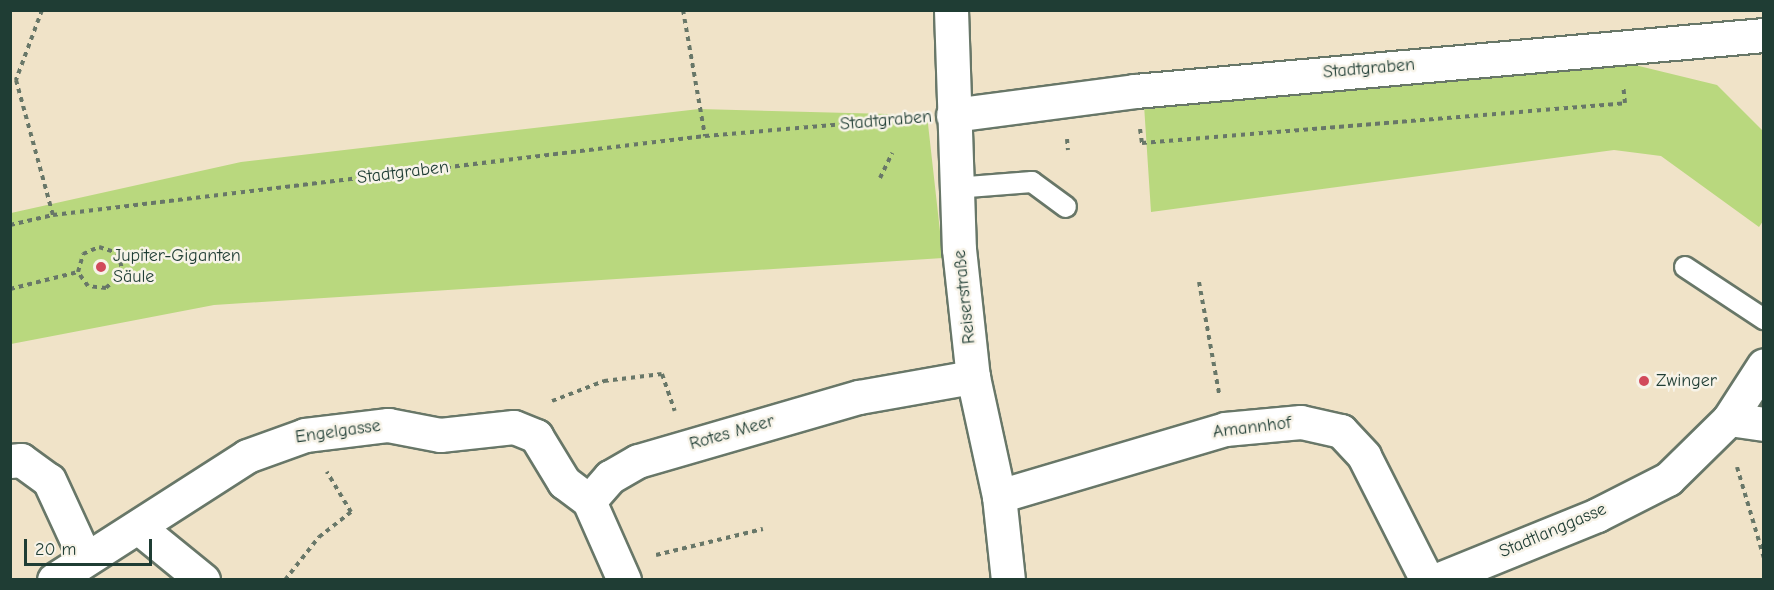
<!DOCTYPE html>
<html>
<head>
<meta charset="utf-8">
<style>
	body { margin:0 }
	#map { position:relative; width:1774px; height:590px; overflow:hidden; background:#f0e3c8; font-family:"Comic Neue",sans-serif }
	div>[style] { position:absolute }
	.green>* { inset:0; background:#b9d87e }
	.path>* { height:4px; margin-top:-2px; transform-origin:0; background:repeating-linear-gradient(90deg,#687768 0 4.5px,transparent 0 9px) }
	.roads { filter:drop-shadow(2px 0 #687768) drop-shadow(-2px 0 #687768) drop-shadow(0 2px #687768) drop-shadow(0 -2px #687768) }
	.lane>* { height:20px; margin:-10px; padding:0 10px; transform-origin:10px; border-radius:10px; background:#fff }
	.street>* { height:33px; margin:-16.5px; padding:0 16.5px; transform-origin:16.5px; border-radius:16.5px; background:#fff }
	.dots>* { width:16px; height:16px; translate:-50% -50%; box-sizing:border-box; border:3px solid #f7f3e8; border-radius:50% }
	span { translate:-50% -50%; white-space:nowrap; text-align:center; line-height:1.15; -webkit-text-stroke:5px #f7f3e8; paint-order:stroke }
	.street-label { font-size:18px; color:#1f3d34 }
	.poi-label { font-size:18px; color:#1f3d34 }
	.left { translate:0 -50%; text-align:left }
	.frame { position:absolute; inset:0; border:12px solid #1f3d34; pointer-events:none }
	.scale { position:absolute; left:24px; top:539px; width:128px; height:27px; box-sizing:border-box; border:3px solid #1f3d34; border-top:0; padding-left:8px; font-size:18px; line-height:21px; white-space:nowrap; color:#1f3d34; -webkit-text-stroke:4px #f7f3e8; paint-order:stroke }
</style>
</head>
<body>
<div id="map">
	<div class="green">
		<div style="clip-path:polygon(1606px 58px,1717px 85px,1763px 131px,1763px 221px,1759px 227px,1661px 156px,1614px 150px,1151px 212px,1144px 105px,1285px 95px)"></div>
		<div style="clip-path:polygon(699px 109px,927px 115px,943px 258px,214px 305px,11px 344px,11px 213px,241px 162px)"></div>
	</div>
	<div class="path">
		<div style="left:42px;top:10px;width:75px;rotate:110.4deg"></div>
		<div style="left:16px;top:80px;width:140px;rotate:74.7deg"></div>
		<div style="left:683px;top:10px;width:128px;rotate:80.1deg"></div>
		<div style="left:1140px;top:129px;width:14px;rotate:82deg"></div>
		<div style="left:1142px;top:143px;width:485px;rotate:-4.7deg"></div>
		<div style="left:1625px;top:103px;width:18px;rotate:-96deg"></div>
		<div style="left:1067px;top:139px;width:11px;rotate:85deg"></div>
		<div style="left:880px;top:178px;width:28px;rotate:-64deg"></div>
		<div style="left:10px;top:225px;width:44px;rotate:-13.1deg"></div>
		<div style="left:53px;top:215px;width:657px;rotate:-6.91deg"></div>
		<div style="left:705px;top:136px;width:212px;rotate:-4.9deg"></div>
		<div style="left:99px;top:247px;width:20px;rotate:18deg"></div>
		<div style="left:118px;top:253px;width:21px;rotate:76deg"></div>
		<div style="left:123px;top:273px;width:23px;rotate:139deg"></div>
		<div style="left:106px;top:288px;width:18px;rotate:-174deg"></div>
		<div style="left:88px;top:286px;width:17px;rotate:-126deg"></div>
		<div style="left:78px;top:272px;width:19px;rotate:-74deg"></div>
		<div style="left:83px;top:254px;width:17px;rotate:-24deg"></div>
		<div style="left:1199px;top:282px;width:113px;rotate:79.8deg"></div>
		<div style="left:10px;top:289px;width:70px;rotate:-14deg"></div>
		<div style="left:552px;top:401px;width:56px;rotate:-21deg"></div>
		<div style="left:604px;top:381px;width:58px;rotate:-6.9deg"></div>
		<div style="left:662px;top:374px;width:39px;rotate:71deg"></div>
		<div style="left:1737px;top:467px;width:95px;rotate:73.5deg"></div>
		<div style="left:656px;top:555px;width:110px;rotate:-13.7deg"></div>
		<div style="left:285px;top:580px;width:55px;rotate:-51.7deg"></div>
		<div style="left:319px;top:537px;width:41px;rotate:-38deg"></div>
		<div style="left:351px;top:512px;width:47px;rotate:-121deg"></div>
	</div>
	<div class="roads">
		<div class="lane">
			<div style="left:955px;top:188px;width:77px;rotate:-4.5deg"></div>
			<div style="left:1032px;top:182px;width:42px;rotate:36.3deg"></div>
			<div style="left:1685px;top:267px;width:95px;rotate:33.4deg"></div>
		</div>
		<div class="street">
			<div style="left:951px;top:10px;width:239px;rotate:88.1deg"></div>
			<div style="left:959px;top:249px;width:129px;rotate:83.8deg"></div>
			<div style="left:973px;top:377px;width:122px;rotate:77.7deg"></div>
			<div style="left:999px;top:496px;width:84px;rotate:83.9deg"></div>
			<div style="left:953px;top:115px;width:184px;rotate:-7.5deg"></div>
			<div style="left:1135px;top:91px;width:631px;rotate:-5.09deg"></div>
			<div style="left:1729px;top:419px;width:35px;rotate:8deg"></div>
			<div style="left:10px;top:461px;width:11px;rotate:-5deg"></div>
			<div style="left:21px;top:460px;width:34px;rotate:36deg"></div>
			<div style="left:49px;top:480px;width:86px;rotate:65.2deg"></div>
			<div style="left:999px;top:496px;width:236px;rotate:-16.5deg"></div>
			<div style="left:1225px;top:429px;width:76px;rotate:-5.3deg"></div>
			<div style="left:1301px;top:422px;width:41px;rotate:12.7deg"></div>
			<div style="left:1341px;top:431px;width:34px;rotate:47deg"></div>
			<div style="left:1364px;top:456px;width:139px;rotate:63.1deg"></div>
			<div style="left:138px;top:527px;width:84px;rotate:39.2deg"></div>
			<div style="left:54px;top:580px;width:229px;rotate:-32.7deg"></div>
			<div style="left:247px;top:456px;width:62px;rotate:-19.9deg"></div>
			<div style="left:305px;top:435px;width:84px;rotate:-6.9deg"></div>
			<div style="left:388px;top:425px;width:53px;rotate:10.9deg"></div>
			<div style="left:440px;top:435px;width:74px;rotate:-6.2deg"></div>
			<div style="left:514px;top:427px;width:24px;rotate:22deg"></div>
			<div style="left:536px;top:436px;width:54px;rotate:58.7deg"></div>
			<div style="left:564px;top:482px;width:31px;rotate:37deg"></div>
			<div style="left:624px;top:580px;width:86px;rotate:-113.9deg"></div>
			<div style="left:589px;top:501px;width:32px;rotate:-49deg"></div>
			<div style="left:610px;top:477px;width:32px;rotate:-30deg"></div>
			<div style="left:638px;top:461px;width:230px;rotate:-16.2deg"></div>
			<div style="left:859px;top:397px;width:116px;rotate:-10deg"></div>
			<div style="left:1437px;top:580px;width:173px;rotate:-22.1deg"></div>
			<div style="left:1597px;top:515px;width:80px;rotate:-26.9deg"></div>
			<div style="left:1668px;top:479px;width:86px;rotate:-44.5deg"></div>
			<div style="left:1729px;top:419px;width:64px;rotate:-57.1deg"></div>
		</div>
	</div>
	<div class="dots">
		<div style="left:101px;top:267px;background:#d1495b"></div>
		<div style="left:1644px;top:381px;background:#d1495b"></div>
	</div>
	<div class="street-label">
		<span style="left:1369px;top:69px;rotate:-5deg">Stadtgraben</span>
		<span style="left:886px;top:121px;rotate:-5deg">Stadtgraben</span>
		<span style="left:403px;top:173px;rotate:-7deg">Stadtgraben</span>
		<span style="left:965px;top:297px;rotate:-96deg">Reiserstraße</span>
		<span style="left:1252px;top:428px;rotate:-7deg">Amannhof</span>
		<span style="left:338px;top:432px;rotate:-8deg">Engelgasse</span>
		<span style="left:732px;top:433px;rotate:-16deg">Rotes Meer</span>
		<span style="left:1553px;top:531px;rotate:-23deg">Stadtlanggasse</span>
	</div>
	<div class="poi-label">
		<span class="left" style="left:113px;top:267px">Jupiter-Giganten<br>Säule</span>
		<span class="left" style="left:1656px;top:381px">Zwinger</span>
	</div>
	<div class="frame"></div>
	<div class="scale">20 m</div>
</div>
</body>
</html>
